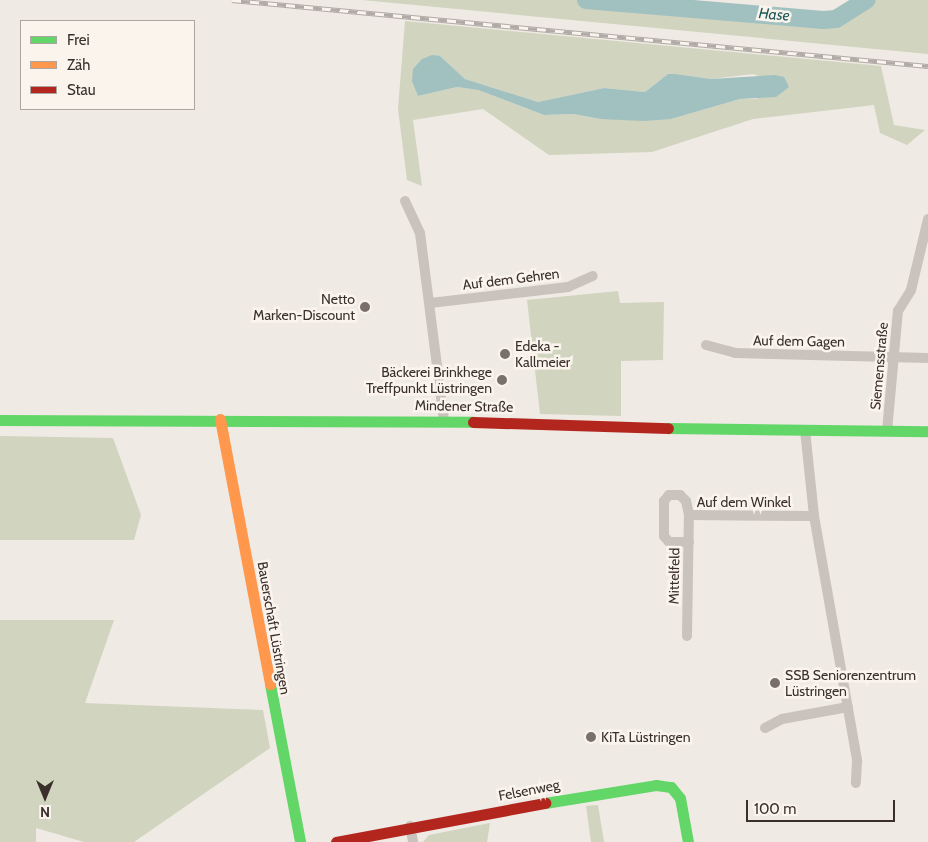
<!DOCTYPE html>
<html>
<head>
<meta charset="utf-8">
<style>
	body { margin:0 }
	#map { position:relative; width:928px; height:842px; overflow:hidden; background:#efeae4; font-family:Cabin,sans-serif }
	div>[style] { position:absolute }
	.green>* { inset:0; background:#d1d4bf }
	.water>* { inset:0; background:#a1c1c0 }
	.river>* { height:18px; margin:-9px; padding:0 9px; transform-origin:9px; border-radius:9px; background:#a1c1c0 }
	.street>* { height:10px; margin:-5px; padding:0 5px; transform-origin:5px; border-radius:5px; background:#c9c2bd }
	.fast>* { height:11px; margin:-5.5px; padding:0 5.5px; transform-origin:5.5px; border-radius:5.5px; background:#63d668 }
	.slow>* { height:11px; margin:-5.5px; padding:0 5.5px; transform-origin:5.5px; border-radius:5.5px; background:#ff974d }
	.jam>* { height:11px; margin:-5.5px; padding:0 5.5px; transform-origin:5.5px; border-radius:5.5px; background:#b3261e }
	.rail>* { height:5px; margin-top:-2.5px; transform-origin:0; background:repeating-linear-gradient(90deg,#faf4ed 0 9px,#b1aba7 0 18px); box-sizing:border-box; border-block:1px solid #b1aba7 }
	.dots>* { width:14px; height:14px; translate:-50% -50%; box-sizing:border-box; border:2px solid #faf4ed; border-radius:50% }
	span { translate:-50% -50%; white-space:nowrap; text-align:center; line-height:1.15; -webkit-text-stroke:5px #faf4ed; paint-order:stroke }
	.street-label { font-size:14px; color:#3a2f2b }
	.poi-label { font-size:14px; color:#3a2f2b }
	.right { translate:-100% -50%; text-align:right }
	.left { translate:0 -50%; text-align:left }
	.water-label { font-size:15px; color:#20595b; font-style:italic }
	.legend { position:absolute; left:20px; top:20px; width:175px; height:90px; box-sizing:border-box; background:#faf4ed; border:1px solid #ada59f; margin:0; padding:6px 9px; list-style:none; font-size:15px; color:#3a2f2b }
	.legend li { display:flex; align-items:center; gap:10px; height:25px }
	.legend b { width:25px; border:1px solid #ada59f }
	.north { position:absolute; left:20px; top:772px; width:50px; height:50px; -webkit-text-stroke:4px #faf4ed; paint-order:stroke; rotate:180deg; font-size:14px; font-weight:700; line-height:20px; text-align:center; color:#3a2f2b }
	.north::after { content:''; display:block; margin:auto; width:18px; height:22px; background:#3a2f2b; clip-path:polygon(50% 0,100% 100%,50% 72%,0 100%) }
	.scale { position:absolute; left:746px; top:800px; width:149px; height:22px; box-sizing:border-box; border:2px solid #3a2f2b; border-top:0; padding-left:6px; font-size:15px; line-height:18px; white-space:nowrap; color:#3a2f2b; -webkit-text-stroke:4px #faf4ed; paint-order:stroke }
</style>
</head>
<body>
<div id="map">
	<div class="green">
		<div style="clip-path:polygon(362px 0,586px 0,823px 20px,836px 19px,867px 0,928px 0,928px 54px)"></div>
		<div style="clip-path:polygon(evenodd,405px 21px,881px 66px,894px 125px,925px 130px,907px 145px,880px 133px,874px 105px,753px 119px,652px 152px,549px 155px,483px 109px,413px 120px,422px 186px,407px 180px,398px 109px,405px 21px,440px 56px,465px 79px,538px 102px,604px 88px,645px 92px,668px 74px,676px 74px,711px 79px,753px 74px,789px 87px,756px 99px,740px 99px,671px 119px,600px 119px,574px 114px,544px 115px,478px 90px,457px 87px,418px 96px,440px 56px)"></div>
		<div style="clip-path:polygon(618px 291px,620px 303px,664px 302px,663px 360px,621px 361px,621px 416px,540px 414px,527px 300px)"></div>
		<div style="clip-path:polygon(0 436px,113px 438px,141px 515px,134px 540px,0 540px)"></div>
		<div style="clip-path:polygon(0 620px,114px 620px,85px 703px,263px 710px,270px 748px,134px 842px,84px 842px,36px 828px,36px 842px,0 842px)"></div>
		<div style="clip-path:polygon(598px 805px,604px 842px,591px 842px,586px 806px)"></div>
		<div style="clip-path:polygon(490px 823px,487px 842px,423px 842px,429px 835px)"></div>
	</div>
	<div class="water">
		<div style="clip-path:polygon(432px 55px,440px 56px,465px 79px,538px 102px,604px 88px,645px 92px,668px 74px,676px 74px,711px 79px,775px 75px,784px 77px,789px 87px,776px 97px,740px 99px,671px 119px,644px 121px,600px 119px,574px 114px,544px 115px,478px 90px,457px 87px,418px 96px,412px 81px,413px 69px,422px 59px)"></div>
	</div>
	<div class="river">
		<div style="left:586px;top:0;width:238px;rotate:4.8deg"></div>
		<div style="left:823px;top:20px;width:13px;rotate:-4deg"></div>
		<div style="left:836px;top:19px;width:36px;rotate:-32deg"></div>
	</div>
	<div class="street">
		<div style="left:405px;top:201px;width:35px;rotate:65deg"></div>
		<div style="left:420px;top:233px;width:190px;rotate:82.7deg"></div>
		<div style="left:430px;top:303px;width:139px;rotate:-6.6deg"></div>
		<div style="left:568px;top:287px;width:27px;rotate:-24deg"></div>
		<div style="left:706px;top:345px;width:30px;rotate:15deg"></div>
		<div style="left:735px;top:353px;width:193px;rotate:1.5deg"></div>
		<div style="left:805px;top:430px;width:86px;rotate:84deg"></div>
		<div style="left:814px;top:516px;width:249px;rotate:80deg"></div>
		<div style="left:857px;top:761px;width:22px;rotate:93deg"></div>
		<div style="left:887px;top:431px;width:121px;rotate:-84.8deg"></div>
		<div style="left:898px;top:311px;width:25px;rotate:-58deg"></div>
		<div style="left:911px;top:290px;width:73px;rotate:-76.5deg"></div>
		<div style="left:689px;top:515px;width:125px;rotate:0.5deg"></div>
		<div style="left:687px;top:636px;width:121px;rotate:-89.1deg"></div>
		<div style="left:689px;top:515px;width:14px;rotate:-102deg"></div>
		<div style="left:686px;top:501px;width:8px;rotate:-135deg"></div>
		<div style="left:680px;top:495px;width:11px;rotate:180deg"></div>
		<div style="left:669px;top:495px;width:8px;rotate:130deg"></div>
		<div style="left:664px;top:501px;width:35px;rotate:90deg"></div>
		<div style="left:664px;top:536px;width:8px;rotate:50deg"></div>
		<div style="left:669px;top:542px;width:20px"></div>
		<div style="left:765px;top:728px;width:19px;rotate:-28deg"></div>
		<div style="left:782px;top:719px;width:67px;rotate:-10.3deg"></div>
		<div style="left:410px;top:826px;width:16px;rotate:79deg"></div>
	</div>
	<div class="fast">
		<div style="left:0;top:420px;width:473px;rotate:0.2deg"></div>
		<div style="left:668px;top:428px;width:260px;rotate:0.7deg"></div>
		<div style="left:270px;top:684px;width:161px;rotate:79.2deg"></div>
		<div style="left:545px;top:803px;width:112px;rotate:-9.2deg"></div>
		<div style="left:656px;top:785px;width:15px;rotate:8deg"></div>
		<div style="left:671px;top:787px;width:14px;rotate:51deg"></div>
		<div style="left:680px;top:798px;width:45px;rotate:79.7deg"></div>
	</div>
	<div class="slow">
		<div style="left:220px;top:419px;width:270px;rotate:79.3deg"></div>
	</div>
	<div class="jam">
		<div style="left:473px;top:422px;width:195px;rotate:1.8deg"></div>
		<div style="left:336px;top:842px;width:213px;rotate:-10.6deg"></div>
	</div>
	<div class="rail">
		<div style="left:232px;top:0;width:699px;rotate:5.42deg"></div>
	</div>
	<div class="dots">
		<div style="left:365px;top:307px;background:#79706c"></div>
		<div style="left:505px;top:354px;background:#79706c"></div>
		<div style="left:502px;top:380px;background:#79706c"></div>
		<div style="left:775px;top:683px;background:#79706c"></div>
		<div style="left:591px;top:737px;background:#79706c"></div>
	</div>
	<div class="street-label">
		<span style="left:511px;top:279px;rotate:-7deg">Auf dem Gehren</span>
		<span style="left:799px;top:341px;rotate:1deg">Auf dem Gagen</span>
		<span style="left:879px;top:366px;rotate:-85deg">Siemensstraße</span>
		<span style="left:464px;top:406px;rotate:1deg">Mindener Straße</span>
		<span style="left:744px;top:502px">Auf dem Winkel</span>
		<span style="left:674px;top:576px;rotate:-89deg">Mittelfeld</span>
		<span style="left:274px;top:628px;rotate:80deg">Bauerschaft Lüstringen</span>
		<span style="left:529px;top:790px;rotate:-11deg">Felsenweg</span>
	</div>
	<div class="poi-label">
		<span class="right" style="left:355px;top:307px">Netto<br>Marken-Discount</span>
		<span class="left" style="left:515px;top:354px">Edeka -<br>Kallmeier</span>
		<span class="right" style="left:492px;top:380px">Bäckerei Brinkhege<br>Treffpunkt Lüstringen</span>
		<span class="left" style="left:785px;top:683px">SSB Seniorenzentrum<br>Lüstringen</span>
		<span class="left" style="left:601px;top:737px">KiTa Lüstringen</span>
	</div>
	<div class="water-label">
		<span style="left:774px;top:15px;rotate:5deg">Hase</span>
	</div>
	<ul class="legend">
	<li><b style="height:6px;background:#63d668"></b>Frei</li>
	<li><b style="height:6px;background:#ff974d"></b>Zäh</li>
	<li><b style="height:6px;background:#b3261e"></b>Stau</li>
	</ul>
	<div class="north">N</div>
	<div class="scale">100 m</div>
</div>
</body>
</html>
